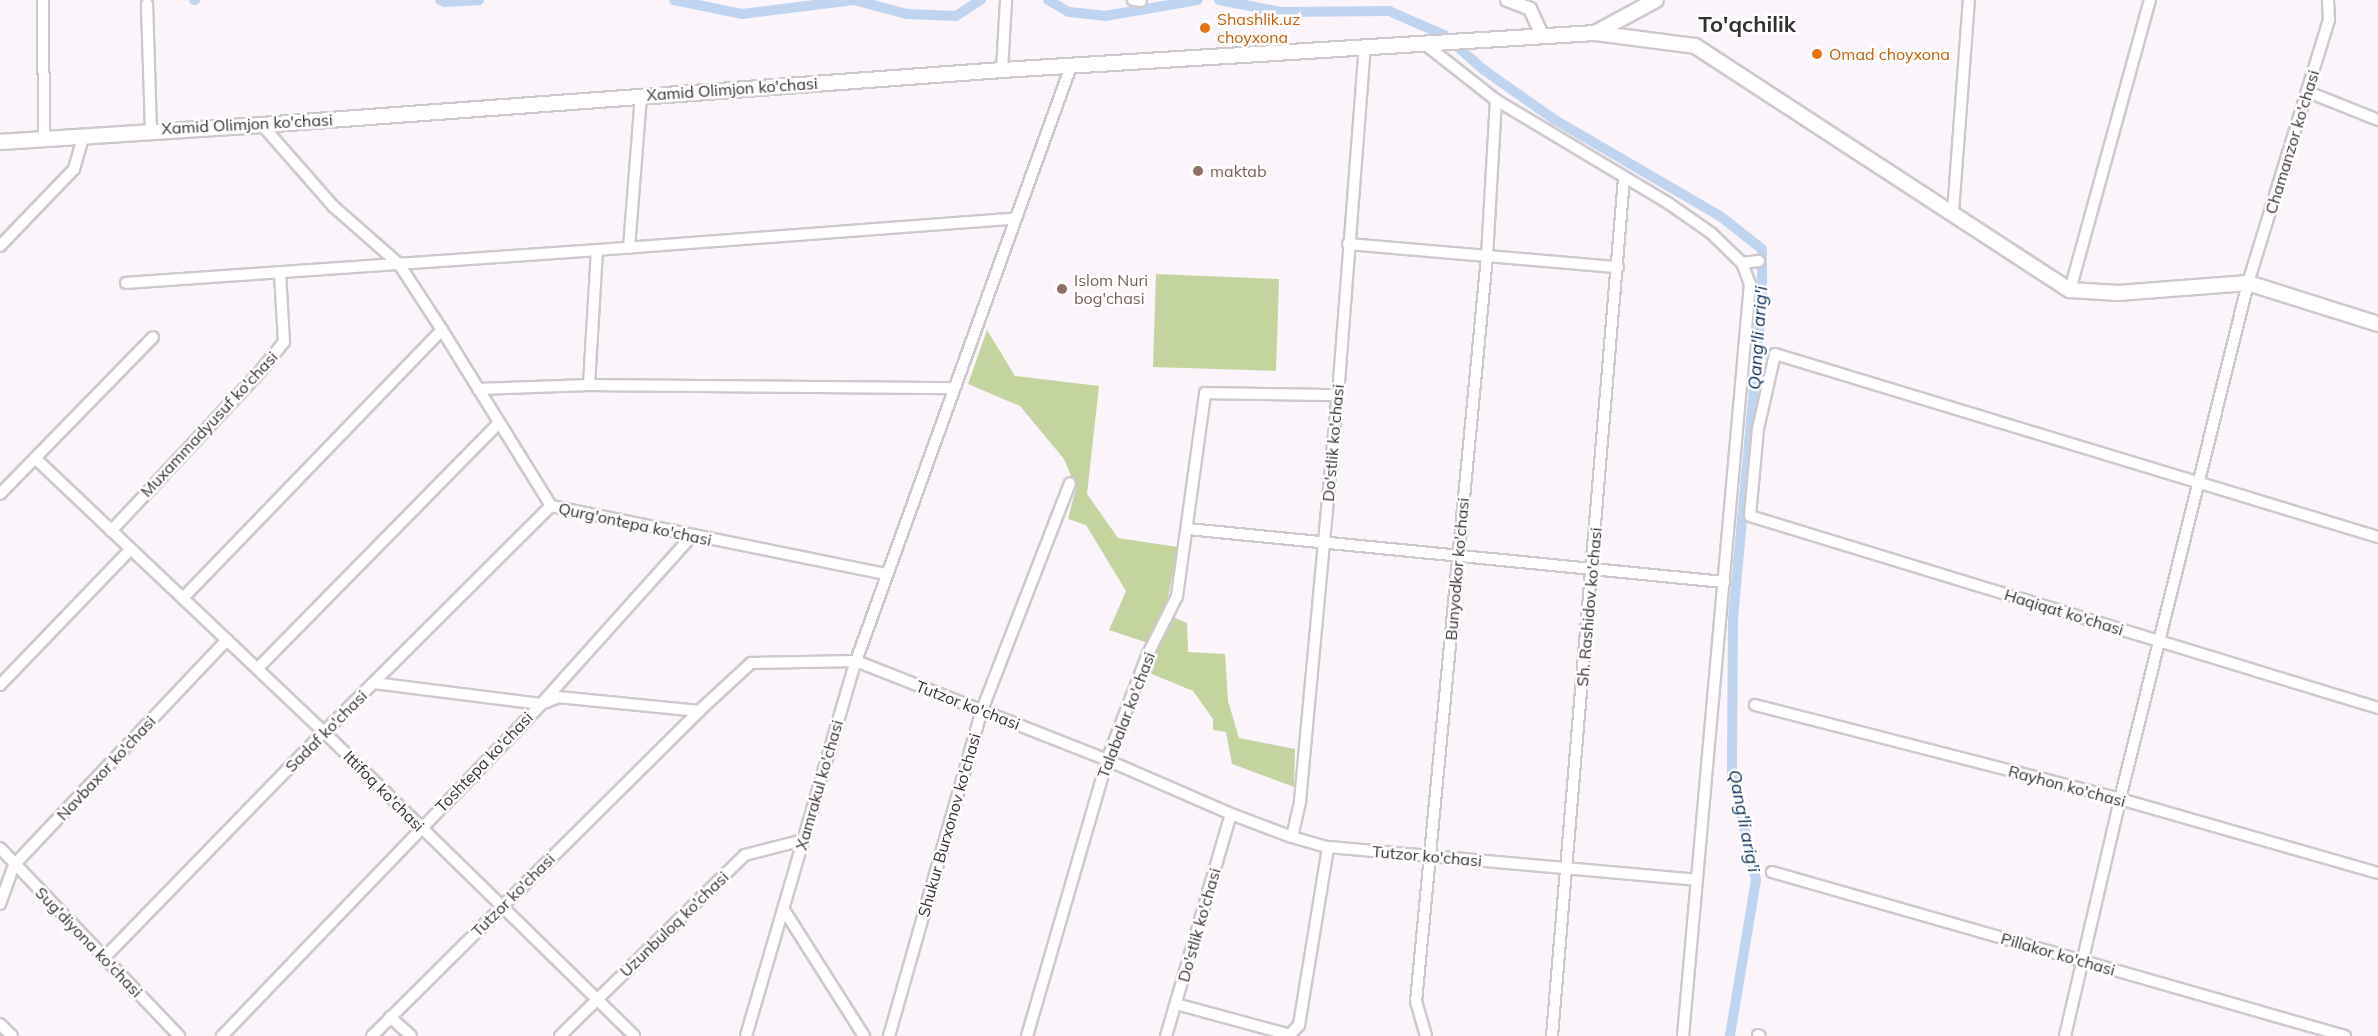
<!DOCTYPE html>
<html>
<head>
<meta charset="utf-8">
<style>
	body { margin:0 }
	#map { position:relative; width:2378px; height:1036px; overflow:hidden; background:#fbf4fa; font-family:Mulish,sans-serif }
	div>[style] { position:absolute }
	.green>* { inset:0; background:#c3d49f }
	.canal>* { height:10px; margin:-5px; padding:0 5px; transform-origin:5px; border-radius:5px; background:#bfd4f1 }
	.roads { filter:drop-shadow(2px 0 #cec8cd) drop-shadow(-2px 0 #cec8cd) drop-shadow(0 2px #cec8cd) drop-shadow(0 -2px #cec8cd) }
	.minor>* { height:10px; margin:-5px; padding:0 5px; transform-origin:5px; border-radius:5px; background:#fff }
	.tertiary>* { height:12px; margin:-6px; padding:0 6px; transform-origin:6px; border-radius:6px; background:#fff }
	.secondary>* { height:14px; margin:-7px; padding:0 7px; transform-origin:7px; border-radius:7px; background:#fff }
	.dots>* { width:16px; height:16px; translate:-50% -50%; box-sizing:border-box; border:3px solid #fff; border-radius:50% }
	span { translate:-50% -50%; white-space:nowrap; text-align:center; line-height:1.15; -webkit-text-stroke:5px #fff; paint-order:stroke }
	.food-label { font-size:16px; color:#c56008 }
	.left { translate:0 -50%; text-align:left }
	.street-label { font-size:16px; color:#333133 }
	.education-label { font-size:16px; color:#785e54 }
	.water-label { font-size:18px; color:#0a2e59; font-style:italic }
	.district-label { font-size:22px; color:#333133; font-weight:700 }
</style>
</head>
<body>
<div id="map">
	<div class="green">
		<div style="clip-path:polygon(1156px 274px,1279px 279px,1276px 371px,1153px 367px)"></div>
		<div style="clip-path:polygon(987px 330px,1015px 376px,1099px 386px,1087px 494px,1118px 538px,1178px 547px,1169px 593px,1160px 621px,1148px 643px,1109px 630px,1126px 591px,1086px 525px,1068px 519px,1076px 488px,1064px 459px,1020px 406px,968px 384px)"></div>
		<div style="clip-path:polygon(1173px 617px,1187px 623px,1188px 652px,1225px 654px,1228px 701px,1239px 738px,1295px 749px,1294px 787px,1232px 764px,1226px 732px,1213px 730px,1213px 719px,1193px 691px,1147px 672px,1151px 656px)"></div>
	</div>
	<div class="canal">
		<div style="left:194px;top:0;width:1px"></div>
		<div style="left:440px;top:0;width:5px;rotate:22deg"></div>
		<div style="left:445px;top:2px;width:34px;rotate:-3deg"></div>
		<div style="left:674px;top:0;width:69px;rotate:11.6deg"></div>
		<div style="left:742px;top:14px;width:113px;rotate:-7.1deg"></div>
		<div style="left:854px;top:0;width:55px;rotate:14.8deg"></div>
		<div style="left:907px;top:14px;width:49px;rotate:2.3deg"></div>
		<div style="left:956px;top:16px;width:30px;rotate:-33deg"></div>
		<div style="left:1048px;top:0;width:24px;rotate:30deg"></div>
		<div style="left:1069px;top:12px;width:36px;rotate:6deg"></div>
		<div style="left:1105px;top:16px;width:94px;rotate:-9.8deg"></div>
		<div style="left:1219px;top:0;width:63px;rotate:11deg"></div>
		<div style="left:1281px;top:12px;width:108px;rotate:-0.5deg"></div>
		<div style="left:1389px;top:11px;width:60px;rotate:23.6deg"></div>
		<div style="left:1444px;top:35px;width:53px;rotate:41.2deg"></div>
		<div style="left:1484px;top:70px;width:87px;rotate:35.2deg"></div>
		<div style="left:1555px;top:120px;width:191px;rotate:30.2deg"></div>
		<div style="left:1720px;top:216px;width:53px;rotate:38.2deg"></div>
		<div style="left:1762px;top:249px;width:51px;rotate:90deg"></div>
		<div style="left:1762px;top:300px;width:319px;rotate:95.2deg"></div>
		<div style="left:1733px;top:618px;width:156px;rotate:90.4deg"></div>
		<div style="left:1732px;top:774px;width:109px;rotate:77.2deg"></div>
		<div style="left:1756px;top:880px;width:158px;rotate:99.5deg"></div>
	</div>
	<div class="roads">
		<div class="minor">
			<div style="left:43px;top:0;width:138px;rotate:89.6deg"></div>
			<div style="left:1133px;top:0;width:8px;rotate:7deg"></div>
			<div style="left:147px;top:4px;width:126px;rotate:88.2deg"></div>
			<div style="left:1426px;top:45px;width:89px;rotate:38.2deg"></div>
			<div style="left:1496px;top:100px;width:200px;rotate:30.9deg"></div>
			<div style="left:1668px;top:203px;width:52px;rotate:34.9deg"></div>
			<div style="left:1711px;top:233px;width:43px;rotate:44.1deg"></div>
			<div style="left:1742px;top:263px;width:17px;rotate:-7deg"></div>
			<div style="left:1002px;top:70px;width:70px;rotate:-86.7deg"></div>
			<div style="left:2308px;top:92px;width:75px;rotate:21.8deg"></div>
			<div style="left:1953px;top:212px;width:213px;rotate:-85.7deg"></div>
			<div style="left:1348px;top:244px;width:271px;rotate:4.9deg"></div>
			<div style="left:0;top:246px;width:107px;rotate:-46.1deg"></div>
			<div style="left:74px;top:169px;width:35px;rotate:-74deg"></div>
			<div style="left:629px;top:248px;width:153px;rotate:-85.5deg"></div>
			<div style="left:597px;top:250px;width:418px;rotate:-4.3deg"></div>
			<div style="left:126px;top:283px;width:472px;rotate:-4deg"></div>
			<div style="left:597px;top:250px;width:135px;rotate:93.4deg"></div>
			<div style="left:589px;top:385px;width:365px;rotate:0.5deg"></div>
			<div style="left:2070px;top:290px;width:301px;rotate:-74.6deg"></div>
			<div style="left:442px;top:330px;width:207px;rotate:58.2deg"></div>
			<div style="left:551px;top:506px;width:342px;rotate:11.5deg"></div>
			<div style="left:478px;top:389px;width:111px;rotate:-2.1deg"></div>
			<div style="left:35px;top:458px;width:398px;rotate:43.5deg"></div>
			<div style="left:324px;top:732px;width:434px;rotate:44.4deg"></div>
			<div style="left:0;top:494px;width:219px;rotate:-45.7deg"></div>
			<div style="left:1188px;top:529px;width:539px;rotate:5.65deg"></div>
			<div style="left:111px;top:531px;width:215px;rotate:-46.9deg"></div>
			<div style="left:258px;top:374px;width:41px;rotate:-50.9deg"></div>
			<div style="left:284px;top:342px;width:70px;rotate:-93.3deg"></div>
			<div style="left:2378px;top:537px;width:630px;rotate:-163.12deg"></div>
			<div style="left:1775px;top:354px;width:77px;rotate:102.8deg"></div>
			<div style="left:1758px;top:429px;width:87px;rotate:95.3deg"></div>
			<div style="left:1750px;top:516px;width:657px;rotate:17deg"></div>
			<div style="left:183px;top:598px;width:373px;rotate:-46deg"></div>
			<div style="left:442px;top:330px;width:79px;rotate:-123.1deg"></div>
			<div style="left:399px;top:264px;width:88px;rotate:-138.7deg"></div>
			<div style="left:333px;top:206px;width:108px;rotate:-131.2deg"></div>
			<div style="left:258px;top:668px;width:344px;rotate:-45.5deg"></div>
			<div style="left:374px;top:683px;width:168px;rotate:7.2deg"></div>
			<div style="left:541px;top:704px;width:18px;rotate:-22deg"></div>
			<div style="left:558px;top:697px;width:142px;rotate:5.7deg"></div>
			<div style="left:0;top:685px;width:187px;rotate:-46.1deg"></div>
			<div style="left:1755px;top:705px;width:377px;rotate:14.4deg"></div>
			<div style="left:2120px;top:799px;width:268px;rotate:16deg"></div>
			<div style="left:1292px;top:837px;width:37px;rotate:-77deg"></div>
			<div style="left:1300px;top:801px;width:408px;rotate:-84.7deg"></div>
			<div style="left:1338px;top:395px;width:348px;rotate:-85.6deg"></div>
			<div style="left:0;top:848px;width:260px;rotate:46.4deg"></div>
			<div style="left:1772px;top:872px;width:596px;rotate:15.97deg"></div>
			<div style="left:0;top:904px;width:41px;rotate:-70.3deg"></div>
			<div style="left:14px;top:865px;width:310px;rotate:-46.6deg"></div>
			<div style="left:784px;top:910px;width:149px;rotate:57.6deg"></div>
			<div style="left:104px;top:958px;width:315px;rotate:-45.8deg"></div>
			<div style="left:324px;top:732px;width:320px;rotate:-44.9deg"></div>
			<div style="left:1176px;top:1004px;width:118px;rotate:15.2deg"></div>
			<div style="left:390px;top:1017px;width:28px;rotate:42deg"></div>
			<div style="left:0;top:1024px;width:17px;rotate:45deg"></div>
			<div style="left:1758px;top:1035px;width:2px;rotate:27deg"></div>
			<div style="left:222px;top:1036px;width:460px;rotate:-46.1deg"></div>
			<div style="left:541px;top:704px;width:226px;rotate:-48.1deg"></div>
			<div style="left:372px;top:1036px;width:461px;rotate:-44.8deg"></div>
			<div style="left:699px;top:711px;width:71px;rotate:-42.7deg"></div>
			<div style="left:751px;top:663px;width:105px;rotate:-1.1deg"></div>
			<div style="left:856px;top:661px;width:270px;rotate:21.5deg"></div>
			<div style="left:1107px;top:760px;width:135px;rotate:23.5deg"></div>
			<div style="left:1231px;top:814px;width:65px;rotate:20.7deg"></div>
			<div style="left:1292px;top:837px;width:37px;rotate:16deg"></div>
			<div style="left:1328px;top:847px;width:370px;rotate:5.1deg"></div>
			<div style="left:560px;top:1036px;width:259px;rotate:-44.4deg"></div>
			<div style="left:745px;top:855px;width:60px;rotate:-14.5deg"></div>
			<div style="left:746px;top:1036px;width:391px;rotate:-73.7deg"></div>
			<div style="left:856px;top:661px;width:633px;rotate:-70.13deg"></div>
			<div style="left:889px;top:1036px;width:339px;rotate:-74.1deg"></div>
			<div style="left:982px;top:710px;width:243px;rotate:-68.8deg"></div>
			<div style="left:1027px;top:1036px;width:287px;rotate:-73.8deg"></div>
			<div style="left:1107px;top:760px;width:114px;rotate:-68.9deg"></div>
			<div style="left:1148px;top:654px;width:65px;rotate:-63.4deg"></div>
			<div style="left:1177px;top:596px;width:205px;rotate:-82.1deg"></div>
			<div style="left:1205px;top:393px;width:133px;rotate:0.9deg"></div>
			<div style="left:1166px;top:1036px;width:231px;rotate:-73.7deg"></div>
			<div style="left:1289px;top:1036px;width:15px;rotate:-48deg"></div>
			<div style="left:1299px;top:1025px;width:180px;rotate:-80.7deg"></div>
			<div style="left:1426px;top:1036px;width:35px;rotate:-106deg"></div>
			<div style="left:1416px;top:1002px;width:749px;rotate:-84.56deg"></div>
			<div style="left:1487px;top:256px;width:156px;rotate:-86.7deg"></div>
			<div style="left:1552px;top:1036px;width:861px;rotate:-85.2deg"></div>
			<div style="left:1683px;top:1036px;width:755px;rotate:-84.91deg"></div>
			<div style="left:1750px;top:284px;width:22px;rotate:-111deg"></div>
			<div style="left:2065px;top:1036px;width:243px;rotate:-76.9deg"></div>
			<div style="left:2120px;top:799px;width:532px;rotate:-76.07deg"></div>
			<div style="left:2248px;top:283px;width:275px;rotate:-72.9deg"></div>
			<div style="left:2329px;top:20px;width:20px;rotate:-93deg"></div>
		</div>
		<div class="tertiary">
			<div style="left:1507px;top:0;width:25px;rotate:21deg"></div>
			<div style="left:1530px;top:9px;width:31px;rotate:65deg"></div>
		</div>
		<div class="secondary">
			<div style="left:1595px;top:33px;width:101px;rotate:7.4deg"></div>
			<div style="left:1695px;top:46px;width:447px;rotate:33.1deg"></div>
			<div style="left:2070px;top:290px;width:48px;rotate:3.6deg"></div>
			<div style="left:2118px;top:293px;width:130px;rotate:-4.4deg"></div>
			<div style="left:2248px;top:283px;width:136px;rotate:17.5deg"></div>
			<div style="left:0;top:142px;width:263px;rotate:-3.7deg"></div>
			<div style="left:262px;top:125px;width:742px;rotate:-4.25deg"></div>
			<div style="left:1002px;top:70px;width:594px;rotate:-3.57deg"></div>
			<div style="left:1595px;top:33px;width:69px;rotate:-28.4deg"></div>
		</div>
	</div>
	<div class="dots">
		<div style="left:1205px;top:28px;background:#e8710a"></div>
		<div style="left:1817px;top:54px;background:#e8710a"></div>
		<div style="left:1198px;top:171px;background:#8d6e63"></div>
		<div style="left:1062px;top:289px;background:#8d6e63"></div>
	</div>
	<div class="food-label">
		<span class="left" style="left:1217px;top:28px">Shashlik.uz<br>choyxona</span>
		<span class="left" style="left:1829px;top:54px">Omad choyxona</span>
	</div>
	<div class="street-label">
		<span style="left:732px;top:89px;rotate:-4deg">Xamid Olimjon ko'chasi</span>
		<span style="left:247px;top:124px;rotate:-3deg">Xamid Olimjon ko'chasi</span>
		<span style="left:2292px;top:142px;rotate:-73deg">Chamanzor ko'chasi</span>
		<span style="left:209px;top:424px;rotate:-47deg">Muxammadyusuf ko'chasi</span>
		<span style="left:1333px;top:443px;rotate:-85deg">Do'stlik ko'chasi</span>
		<span style="left:635px;top:524px;rotate:12deg">Qurg'ontepa ko'chasi</span>
		<span style="left:1457px;top:569px;rotate:-85deg">Bunyodkor ko'chasi</span>
		<span style="left:1589px;top:607px;rotate:-85deg">Sh. Rashidov ko'chasi</span>
		<span style="left:2064px;top:612px;rotate:17deg">Haqiqat ko'chasi</span>
		<span style="left:968px;top:705px;rotate:21deg">Tutzor ko'chasi</span>
		<span style="left:1126px;top:715px;rotate:-69deg">Talabalar ko'chasi</span>
		<span style="left:326px;top:731px;rotate:-45deg">Sadaf ko'chasi</span>
		<span style="left:484px;top:762px;rotate:-46deg">Toshtepa ko'chasi</span>
		<span style="left:106px;top:768px;rotate:-47deg">Navbaxor ko'chasi</span>
		<span style="left:819px;top:785px;rotate:-74deg">Xamrakul ko'chasi</span>
		<span style="left:2067px;top:786px;rotate:15deg">Rayhon ko'chasi</span>
		<span style="left:384px;top:791px;rotate:45deg">Ittifoq ko'chasi</span>
		<span style="left:949px;top:825px;rotate:-74deg">Shukur Burxonov ko'chasi</span>
		<span style="left:1427px;top:856px;rotate:5deg">Tutzor ko'chasi</span>
		<span style="left:513px;top:895px;rotate:-45deg">Tutzor ko'chasi</span>
		<span style="left:674px;top:924px;rotate:-44deg">Uzunbuloq ko'chasi</span>
		<span style="left:1199px;top:925px;rotate:-74deg">Do'stlik ko'chasi</span>
		<span style="left:89px;top:942px;rotate:46deg">Sug'diyona ko'chasi</span>
		<span style="left:2058px;top:954px;rotate:16deg">Pillakor ko'chasi</span>
	</div>
	<div class="education-label">
		<span class="left" style="left:1210px;top:171px">maktab</span>
		<span class="left" style="left:1074px;top:289px">Islom Nuri<br>bog'chasi</span>
	</div>
	<div class="water-label">
		<span style="left:1758px;top:338px;rotate:-86deg">Qang'li arig'i</span>
		<span style="left:1744px;top:821px;rotate:79deg">Qang'li arig'i</span>
	</div>
	<div class="district-label">
		<span style="left:1747px;top:25px">To'qchilik</span>
	</div>
</div>
</body>
</html>
